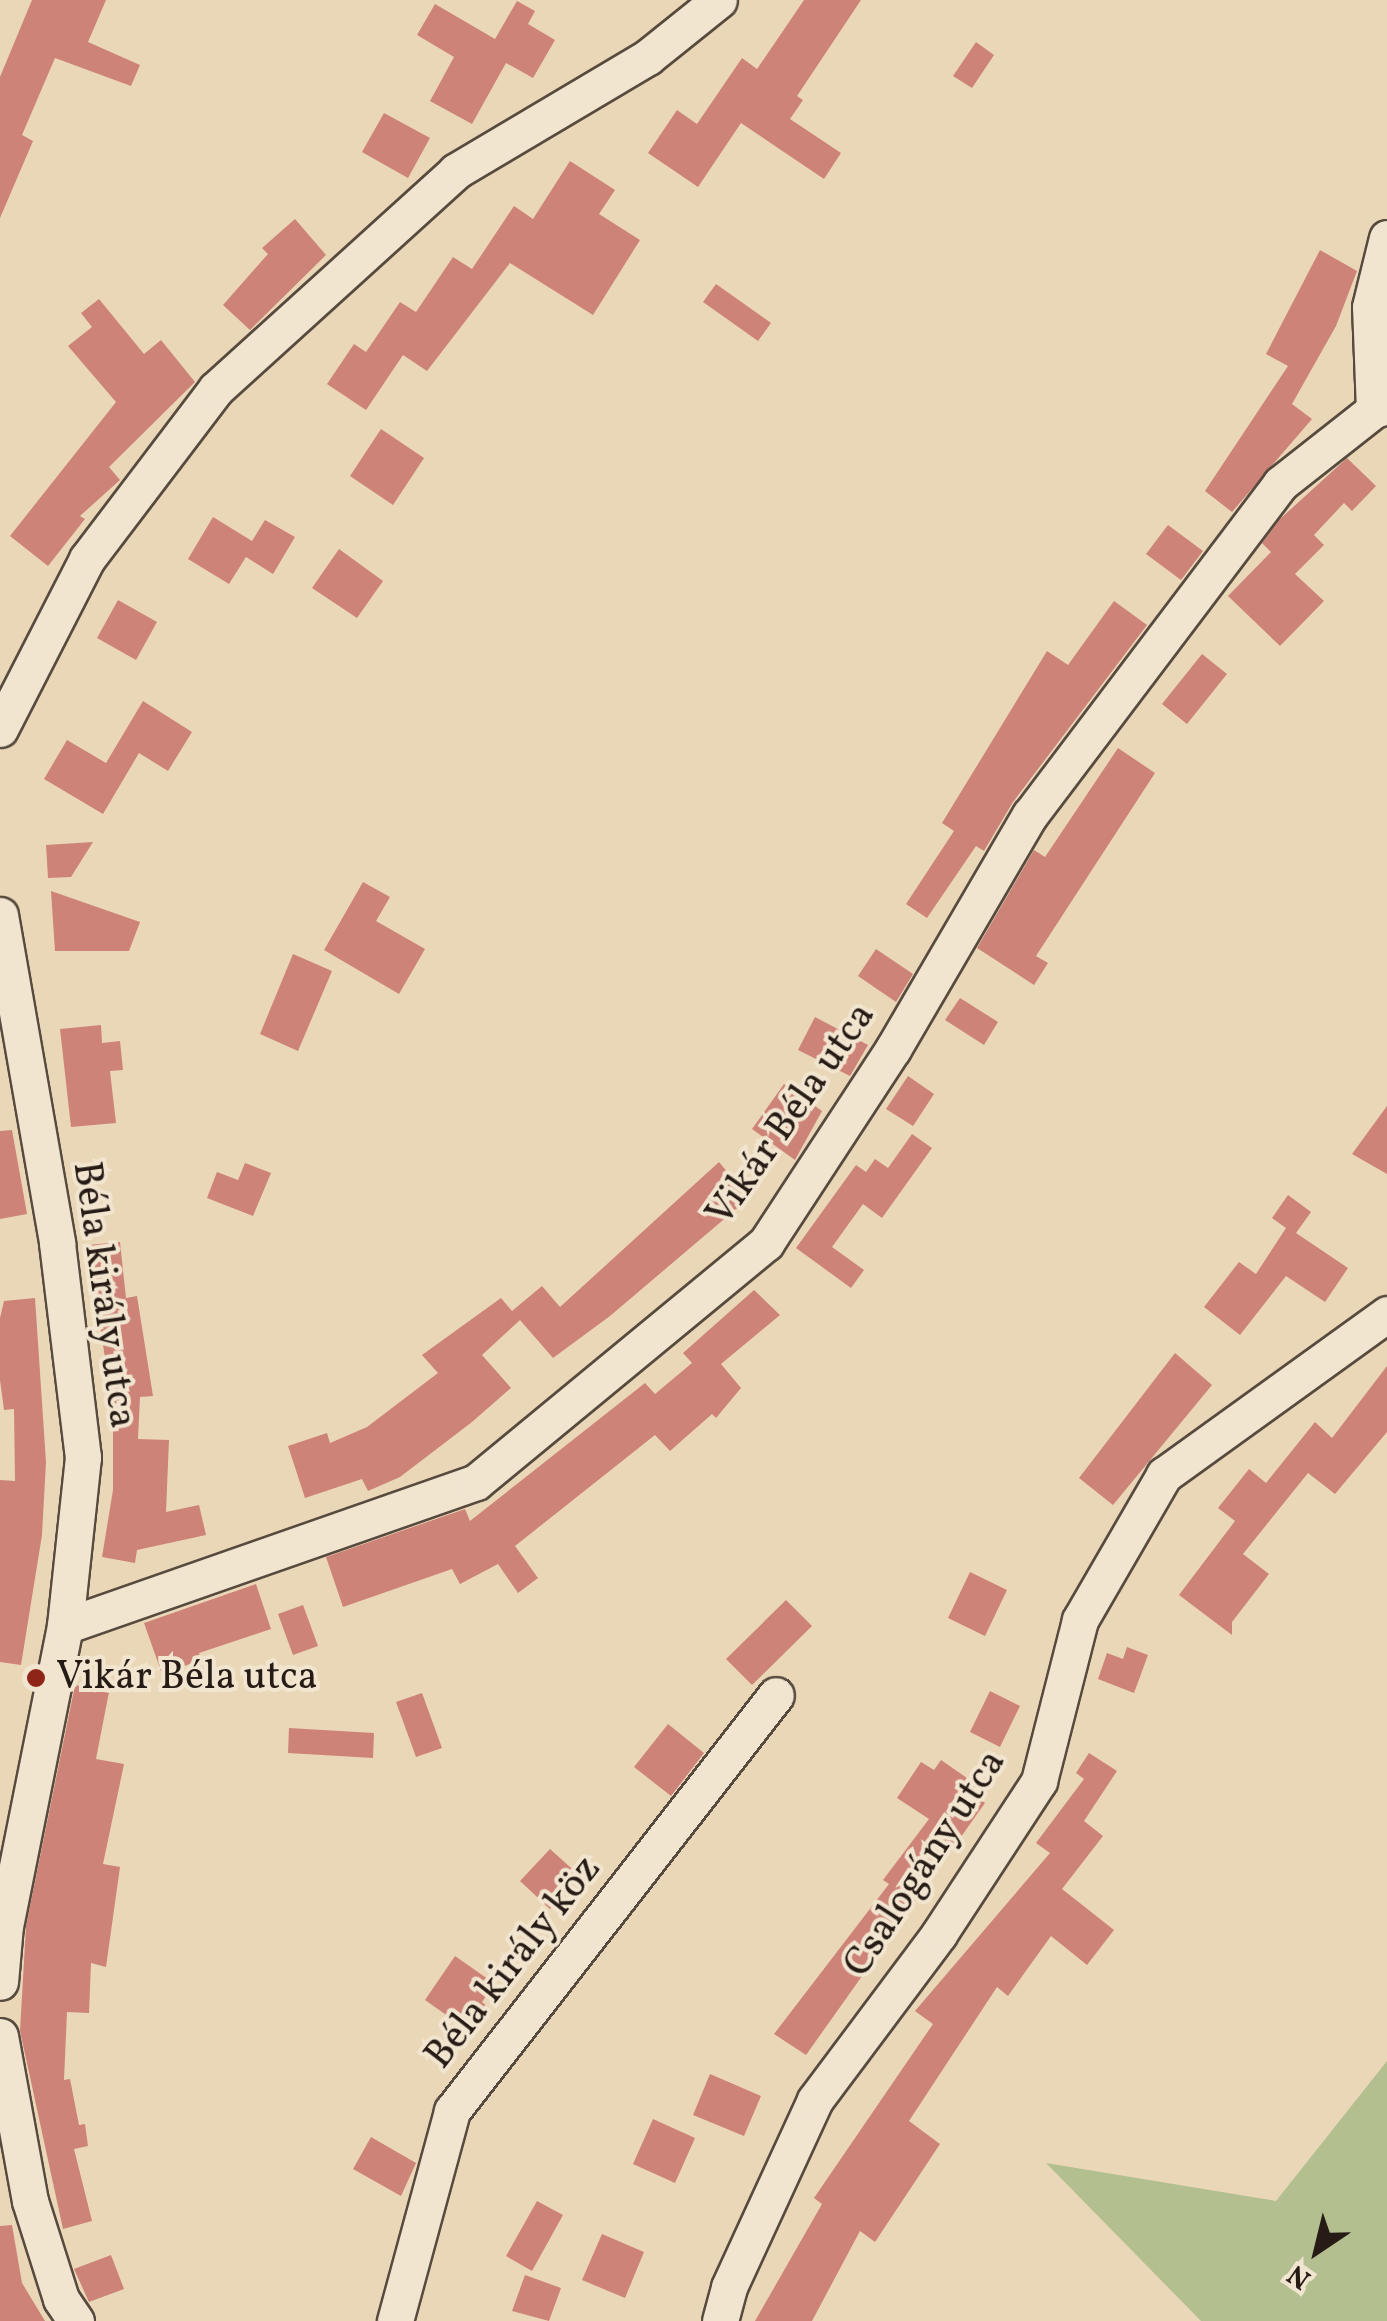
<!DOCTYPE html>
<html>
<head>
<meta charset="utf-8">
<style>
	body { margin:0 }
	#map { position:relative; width:1387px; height:2321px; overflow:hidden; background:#ead7b7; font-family:Vollkorn,serif }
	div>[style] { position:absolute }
	.green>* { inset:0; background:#b4bf90 }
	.building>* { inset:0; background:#ce8378 }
	.roads { filter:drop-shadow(2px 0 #574a3e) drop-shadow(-2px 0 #574a3e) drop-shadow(0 2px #574a3e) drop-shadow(0 -2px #574a3e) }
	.minor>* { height:35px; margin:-17.5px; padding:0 17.5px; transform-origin:17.5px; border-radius:17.5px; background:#f1e5d0 }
	.dots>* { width:28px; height:28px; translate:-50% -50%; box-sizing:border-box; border:5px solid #f1e5d0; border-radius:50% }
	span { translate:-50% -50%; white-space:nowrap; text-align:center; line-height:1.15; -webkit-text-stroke:8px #f1e5d0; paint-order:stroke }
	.street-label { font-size:40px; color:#261b15 }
	.poi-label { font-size:40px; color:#261b15 }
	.left { translate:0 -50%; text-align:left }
	.north { position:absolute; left:1267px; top:2201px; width:100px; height:100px; -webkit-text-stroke:8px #f1e5d0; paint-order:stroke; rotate:215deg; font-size:28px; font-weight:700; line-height:40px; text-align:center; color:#261b15 }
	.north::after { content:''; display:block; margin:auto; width:35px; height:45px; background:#261b15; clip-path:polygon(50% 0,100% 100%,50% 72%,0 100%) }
</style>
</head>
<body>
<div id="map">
	<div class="green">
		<div style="clip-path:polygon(1387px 2061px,1387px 2321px,1201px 2321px,1046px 2163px,1276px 2201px)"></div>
	</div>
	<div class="building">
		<div style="clip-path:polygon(32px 0,106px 0,88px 42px,140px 65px,131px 86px,55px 58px,22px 135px,33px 141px,0 218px,0 77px)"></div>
		<div style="clip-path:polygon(804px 0,861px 0,797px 96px,803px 100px,790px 119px,841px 153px,824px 179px,741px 123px,698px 187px,648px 153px,677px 110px,697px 124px,742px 58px,757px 69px)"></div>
		<div style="clip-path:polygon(517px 1px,535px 11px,528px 24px,555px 40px,533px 78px,506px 63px,472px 124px,430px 101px,454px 57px,417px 35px,435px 4px,495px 39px)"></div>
		<div style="clip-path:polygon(976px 42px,994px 55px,972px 88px,953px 76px)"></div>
		<div style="clip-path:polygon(384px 113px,430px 138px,408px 178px,362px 152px)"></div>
		<div style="clip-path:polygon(570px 161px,615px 190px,599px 214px,640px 240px,593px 315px,510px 263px,427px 371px,403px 355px,366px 410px,327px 384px,354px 344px,366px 352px,400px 302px,416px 312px,453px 257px,472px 269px,514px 206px,533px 219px)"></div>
		<div style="clip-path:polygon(295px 219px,326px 255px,250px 330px,223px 305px,268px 254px,262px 248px)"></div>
		<div style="clip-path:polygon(1320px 250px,1357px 271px,1336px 326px,1292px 404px,1312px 419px,1232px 512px,1205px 491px,1288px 366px,1266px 354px)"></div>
		<div style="clip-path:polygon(716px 284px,771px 323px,758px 341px,703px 302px)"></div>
		<div style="clip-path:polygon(99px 299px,144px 354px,161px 340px,195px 382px,109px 467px,120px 480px,80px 516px,85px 519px,48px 566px,10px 536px,116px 402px,68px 346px,92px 327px,81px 313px)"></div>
		<div style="clip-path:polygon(381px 429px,424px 458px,393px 505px,350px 476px)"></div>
		<div style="clip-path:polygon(1347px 458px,1376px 486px,1352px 511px,1344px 503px,1314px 535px,1324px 545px,1295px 574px,1324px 601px,1280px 646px,1228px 596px,1271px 552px,1262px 543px,1280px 519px)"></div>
		<div style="clip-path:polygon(213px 517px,252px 541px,265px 520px,295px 537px,273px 574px,246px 557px,229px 584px,188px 559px)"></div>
		<div style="clip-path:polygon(1168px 525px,1203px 551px,1181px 580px,1146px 554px)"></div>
		<div style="clip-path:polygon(339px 549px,383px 581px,357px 618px,312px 588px)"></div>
		<div style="clip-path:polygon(118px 600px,157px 622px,136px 660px,97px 638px)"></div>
		<div style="clip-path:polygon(1114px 601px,1147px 625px,1013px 802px,984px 851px,976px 846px,927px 918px,906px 904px,954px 831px,942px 823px,1047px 651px,1068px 665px)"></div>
		<div style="clip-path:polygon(1202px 654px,1227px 674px,1187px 724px,1162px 704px)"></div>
		<div style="clip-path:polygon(143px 701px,192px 732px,168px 771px,139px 753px,103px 814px,44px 779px,67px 740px,106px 763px)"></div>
		<div style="clip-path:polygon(1118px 748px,1155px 773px,1036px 956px,1048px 963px,1034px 985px,977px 948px,1034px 850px,1045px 857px)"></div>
		<div style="clip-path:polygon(93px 842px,71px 877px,48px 878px,46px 845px)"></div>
		<div style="clip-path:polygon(363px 882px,390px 897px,376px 921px,425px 949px,399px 994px,324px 950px)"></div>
		<div style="clip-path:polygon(51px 891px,140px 922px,129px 951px,55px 951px)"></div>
		<div style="clip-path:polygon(876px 949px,913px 974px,896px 1002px,858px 976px)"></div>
		<div style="clip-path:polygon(293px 954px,332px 971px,298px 1051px,260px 1034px)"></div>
		<div style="clip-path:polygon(960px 998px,998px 1022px,984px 1045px,945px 1020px)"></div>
		<div style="clip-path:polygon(815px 1017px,868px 1045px,850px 1076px,798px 1050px)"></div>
		<div style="clip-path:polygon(101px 1025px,102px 1043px,120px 1041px,123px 1070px,110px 1071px,116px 1123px,71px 1127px,60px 1029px)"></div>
		<div style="clip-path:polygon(908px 1076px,934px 1094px,913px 1126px,886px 1109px)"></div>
		<div style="clip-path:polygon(784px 1084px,822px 1111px,795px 1160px,752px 1129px)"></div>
		<div style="clip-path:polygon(1387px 1106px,1387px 1174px,1352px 1154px)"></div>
		<div style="clip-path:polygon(12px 1130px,27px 1214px,0 1219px,0 1131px)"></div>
		<div style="clip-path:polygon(912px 1134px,932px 1148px,882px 1218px,863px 1204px,832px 1247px,864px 1270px,851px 1288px,796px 1248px,856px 1165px,866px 1172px,875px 1159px,888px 1168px)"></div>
		<div style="clip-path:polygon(719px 1162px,749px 1198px,610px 1316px,553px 1358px,520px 1320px,482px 1355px,511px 1388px,472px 1422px,400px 1477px,368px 1491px,362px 1479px,305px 1498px,288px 1446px,327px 1433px,330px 1443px,367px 1427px,438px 1373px,422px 1355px,501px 1298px,512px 1311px,542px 1286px,560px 1307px)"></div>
		<div style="clip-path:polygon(245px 1163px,271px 1173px,253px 1216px,207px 1198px,217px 1172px,238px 1180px)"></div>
		<div style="clip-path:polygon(1288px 1195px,1311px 1212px,1296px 1233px,1348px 1268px,1325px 1302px,1286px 1276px,1240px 1335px,1204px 1307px,1239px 1262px,1256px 1274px,1286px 1228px,1272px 1218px)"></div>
		<div style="clip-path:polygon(120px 1242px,126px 1298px,137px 1296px,153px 1396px,140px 1397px,138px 1439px,169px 1440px,166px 1512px,199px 1505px,206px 1535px,137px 1550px,135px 1563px,102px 1557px,113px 1490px,113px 1411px,88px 1245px)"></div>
		<div style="clip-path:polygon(754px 1290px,780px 1315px,721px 1364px,741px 1388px,716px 1418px,712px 1414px,670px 1451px,655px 1435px,515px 1546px,538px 1578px,518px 1593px,498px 1564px,460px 1584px,452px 1569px,343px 1607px,326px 1557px,465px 1509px,470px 1521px,645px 1383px,655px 1394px,692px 1363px,683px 1353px)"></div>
		<div style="clip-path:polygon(35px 1298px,46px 1462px,42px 1535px,21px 1665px,0 1662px,0 1480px,15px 1481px,14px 1409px,4px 1410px,0 1380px,0 1318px,4px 1301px)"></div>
		<div style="clip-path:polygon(1175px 1353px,1212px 1385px,1113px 1505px,1079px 1478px)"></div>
		<div style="clip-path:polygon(1387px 1366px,1387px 1432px,1335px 1494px,1308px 1473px,1243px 1554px,1269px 1574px,1232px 1622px,1232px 1635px,1179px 1595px,1235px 1521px,1218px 1508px,1249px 1469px,1266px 1483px,1315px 1422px,1332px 1438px)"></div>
		<div style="clip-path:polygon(970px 1572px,1007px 1590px,985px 1636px,948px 1618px)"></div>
		<div style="clip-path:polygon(256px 1584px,271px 1629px,199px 1653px,201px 1660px,162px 1674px,144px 1623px)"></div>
		<div style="clip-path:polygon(786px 1600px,812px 1626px,752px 1685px,726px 1659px)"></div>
		<div style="clip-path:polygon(303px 1605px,318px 1646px,293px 1655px,278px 1614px)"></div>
		<div style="clip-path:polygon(1127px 1647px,1148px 1655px,1134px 1693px,1098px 1679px,1107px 1653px,1123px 1659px)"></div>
		<div style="clip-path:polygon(75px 1685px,109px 1692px,96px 1759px,124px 1764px,103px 1864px,120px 1867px,106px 1967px,91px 1963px,89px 2013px,67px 2012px,64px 2080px,70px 2079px,79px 2125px,85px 2124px,88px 2146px,74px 2149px,92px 2221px,63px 2229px,20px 2031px,26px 1926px)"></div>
		<div style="clip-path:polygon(990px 1691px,1020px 1706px,1000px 1747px,970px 1732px)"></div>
		<div style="clip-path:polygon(422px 1693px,442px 1748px,416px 1757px,396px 1702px)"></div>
		<div style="clip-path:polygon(668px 1724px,704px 1753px,671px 1796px,634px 1767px)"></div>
		<div style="clip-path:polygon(289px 1728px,374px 1733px,373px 1758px,288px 1753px)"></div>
		<div style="clip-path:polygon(1089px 1753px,1117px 1771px,1084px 1821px,1103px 1836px,1062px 1889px,1114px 1930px,1087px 1965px,1051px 1936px,1008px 1996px,997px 1987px,909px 2121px,940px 2144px,875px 2242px,860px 2231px,812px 2321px,755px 2321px,822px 2204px,814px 2198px,933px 2024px,915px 2011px,1050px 1853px,1036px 1843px,1084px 1779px,1076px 1773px)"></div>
		<div style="clip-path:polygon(941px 1760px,977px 1785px,971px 1794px,985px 1803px,806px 2055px,774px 2034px,889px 1884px,883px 1880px,929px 1819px,897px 1798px,921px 1762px,934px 1770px)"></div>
		<div style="clip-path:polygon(550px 1849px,580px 1876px,550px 1909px,520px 1881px)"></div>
		<div style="clip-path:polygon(455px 1956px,495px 1984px,482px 2002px,489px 2008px,472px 2033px,425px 2000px)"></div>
		<div style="clip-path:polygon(710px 2074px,761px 2096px,744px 2136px,693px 2115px)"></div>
		<div style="clip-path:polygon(653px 2119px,695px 2138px,675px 2183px,633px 2164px)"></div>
		<div style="clip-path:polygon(371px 2137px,416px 2163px,401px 2196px,353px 2169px)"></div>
		<div style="clip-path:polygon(537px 2201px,563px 2215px,532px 2271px,506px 2256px)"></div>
		<div style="clip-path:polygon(12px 2225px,22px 2283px,45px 2321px,0 2321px,0 2226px)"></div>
		<div style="clip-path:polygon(602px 2234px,644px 2252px,625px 2298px,582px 2280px)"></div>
		<div style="clip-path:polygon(111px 2255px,124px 2289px,89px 2302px,74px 2269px)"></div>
		<div style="clip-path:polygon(525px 2275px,561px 2288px,549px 2321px,512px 2311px)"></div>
	</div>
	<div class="roads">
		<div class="minor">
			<div style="left:1374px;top:410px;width:103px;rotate:-92.2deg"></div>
			<div style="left:1370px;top:307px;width:71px;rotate:-76.2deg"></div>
			<div style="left:0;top:729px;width:191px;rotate:-62.9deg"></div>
			<div style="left:87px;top:559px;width:213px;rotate:-52.8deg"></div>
			<div style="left:216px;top:389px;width:324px;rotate:-42.2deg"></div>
			<div style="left:456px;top:171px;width:223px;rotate:-30.7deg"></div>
			<div style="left:648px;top:57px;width:91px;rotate:-38.8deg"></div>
			<div style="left:0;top:915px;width:333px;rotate:80.1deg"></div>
			<div style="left:57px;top:1243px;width:216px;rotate:83.1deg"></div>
			<div style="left:83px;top:1457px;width:170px;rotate:96.1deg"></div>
			<div style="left:65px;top:1626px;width:305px;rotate:101.3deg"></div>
			<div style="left:5px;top:1925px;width:57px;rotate:95deg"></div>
			<div style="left:65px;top:1626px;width:435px;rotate:-19.3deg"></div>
			<div style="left:476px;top:1482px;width:376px;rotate:-39.5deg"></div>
			<div style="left:766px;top:1243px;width:232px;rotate:-56.8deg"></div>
			<div style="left:893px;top:1049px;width:271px;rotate:-59.7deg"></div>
			<div style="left:1030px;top:815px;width:415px;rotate:-52.9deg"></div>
			<div style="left:1280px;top:484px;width:120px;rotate:-38.2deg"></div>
			<div style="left:1374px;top:410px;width:14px;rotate:-17deg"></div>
			<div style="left:0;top:2036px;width:168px;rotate:79.7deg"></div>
			<div style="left:30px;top:2201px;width:103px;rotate:72.4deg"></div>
			<div style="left:61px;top:2299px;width:27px;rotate:56deg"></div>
			<div style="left:395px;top:2321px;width:218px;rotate:-74.8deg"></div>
			<div style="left:452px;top:2111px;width:527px;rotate:-52.09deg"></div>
			<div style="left:720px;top:2321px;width:35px;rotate:-75deg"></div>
			<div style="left:729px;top:2287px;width:206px;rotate:-65.3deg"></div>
			<div style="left:815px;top:2100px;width:207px;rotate:-53.2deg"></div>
			<div style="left:939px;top:1934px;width:183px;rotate:-56.8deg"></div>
			<div style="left:1039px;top:1781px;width:166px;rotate:-75.7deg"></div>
			<div style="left:1080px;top:1620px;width:168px;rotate:-59.9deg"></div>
			<div style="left:1164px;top:1475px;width:275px;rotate:-35.8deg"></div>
		</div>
	</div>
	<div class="dots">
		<div style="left:36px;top:1678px;background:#8f2418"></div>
	</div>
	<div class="street-label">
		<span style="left:792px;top:1115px;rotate:-55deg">Vikár Béla utca</span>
		<span style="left:103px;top:1295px;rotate:82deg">Béla király utca</span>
		<span style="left:926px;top:1864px;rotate:-57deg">Csalogány utca</span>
		<span style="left:514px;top:1963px;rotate:-52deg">Béla király köz</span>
	</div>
	<div class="poi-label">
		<span class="left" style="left:56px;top:1678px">Vikár Béla utca</span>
	</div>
	<div class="north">N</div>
</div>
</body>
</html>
